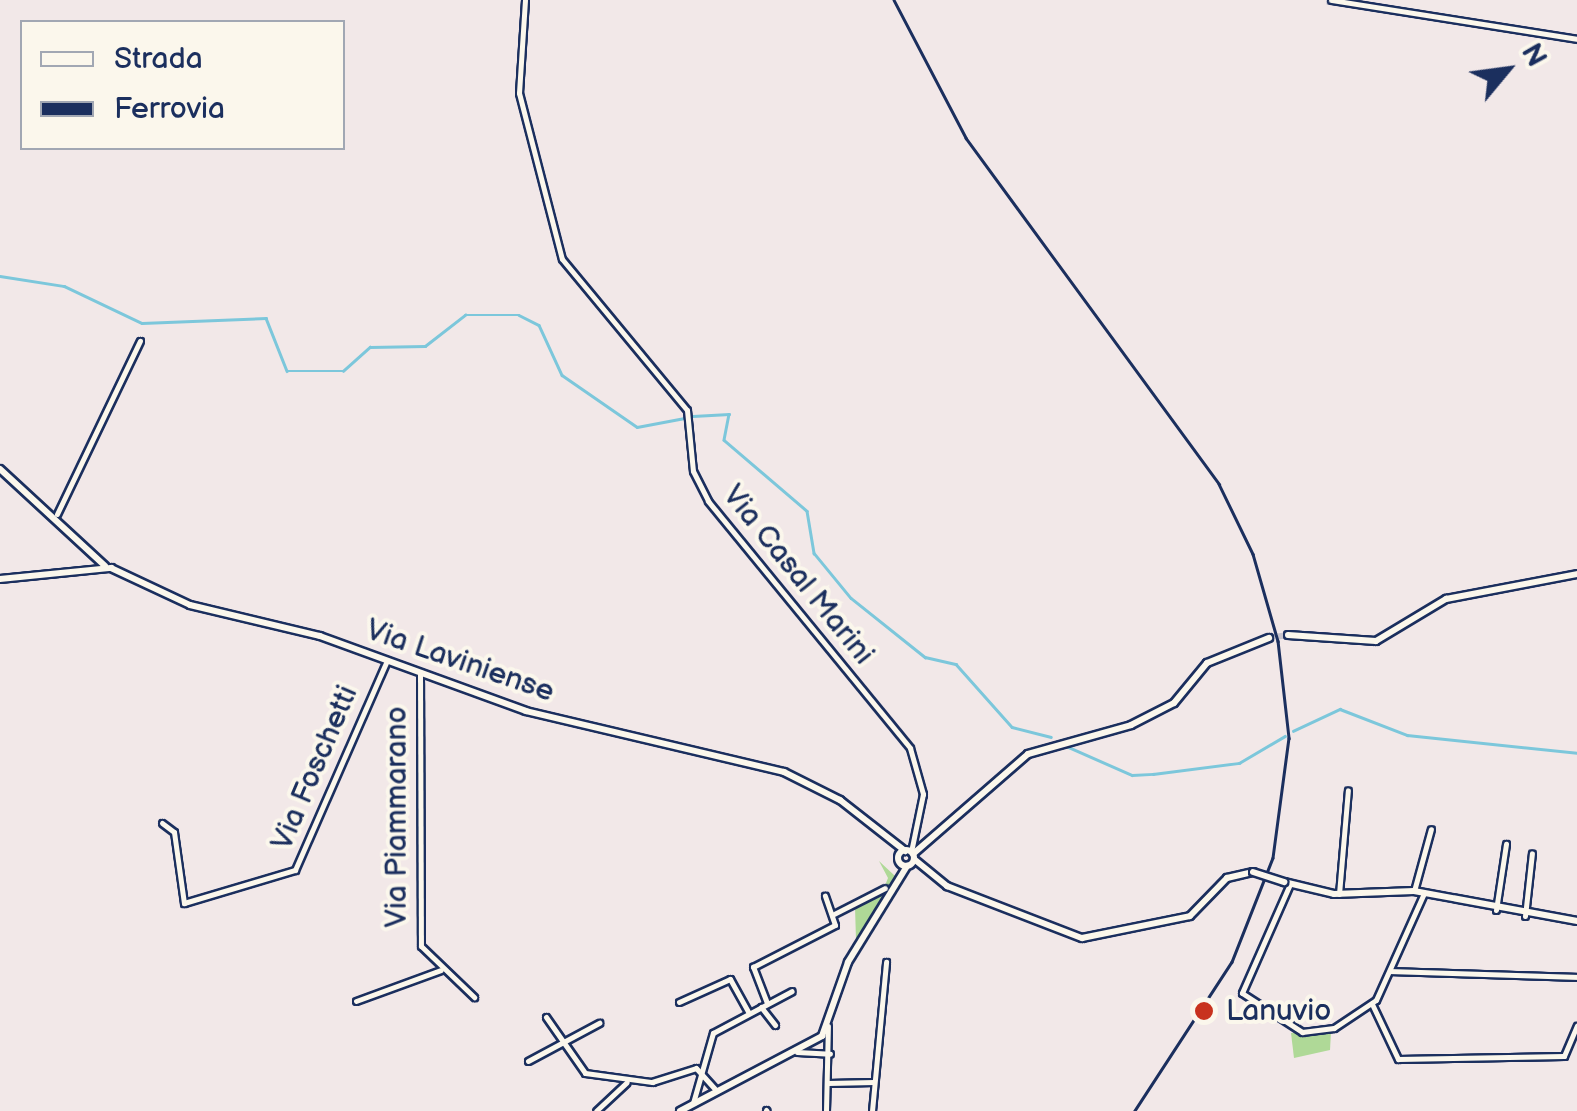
<!DOCTYPE html>
<html>
<head>
<meta charset="utf-8">
<style>
	body { margin:0 }
	#map { position:relative; width:1577px; height:1111px; overflow:hidden; background:#f2e8e8; font-family:"Balsamiq Sans",sans-serif }
	div>[style] { position:absolute }
	.green>* { inset:0; background:#afd997 }
	.stream>* { height:2.5px; margin:-1.25px; padding:0 1.25px; transform-origin:1.25px; border-radius:1.25px; background:#7cc7db }
	.tertiary-tunnel>* { height:6px; margin-top:-3px; transform-origin:0; background:repeating-linear-gradient(90deg,#c7c3cc 0 6px,transparent 0 9px) }
	.roads { filter:drop-shadow(2px 0 #1b2f5e) drop-shadow(-2px 0 #1b2f5e) drop-shadow(0 2px #1b2f5e) drop-shadow(0 -2px #1b2f5e) }
	.minor>* { height:5px; margin:-2.5px; padding:0 2.5px; transform-origin:2.5px; border-radius:2.5px; background:#fbf7ec }
	.tertiary>* { height:6px; margin:-3px; padding:0 3px; transform-origin:3px; border-radius:3px; background:#fbf7ec }
	.tertiary>.ring { margin:-3px; padding:0; box-sizing:content-box; background:none; border:6px solid #fbf7ec; border-radius:50% }
	.rail>* { height:2.5px; margin:-1.25px; padding:0 1.25px; transform-origin:1.25px; border-radius:1.25px; background:#1b2f5e }
	.bridges { filter:drop-shadow(2px 0 #1b2f5e) drop-shadow(-2px 0 #1b2f5e) drop-shadow(0 2px #1b2f5e) drop-shadow(0 -2px #1b2f5e) }
	.tertiary-bridge>* { height:6px; margin:-3px; padding:0 3px; transform-origin:3px; border-radius:3px; background:#fbf7ec }
	.dots>* { width:28px; height:28px; translate:-50% -50%; box-sizing:border-box; border:5px solid #fbf7ec; border-radius:50% }
	span { translate:-50% -50%; white-space:nowrap; text-align:center; line-height:1.15; -webkit-text-stroke:8px #fbf7ec; paint-order:stroke }
	.street-label { font-size:30px; color:#1b2f5e }
	.poi-label { font-size:30px; color:#1b2f5e }
	.left { translate:0 -50%; text-align:left }
	.legend { position:absolute; left:20px; top:20px; width:325px; height:130px; box-sizing:border-box; background:#fbf7ec; border:2px solid #a1a7b3; margin:0; padding:12px 18px; list-style:none; font-size:30px; color:#1b2f5e }
	.legend li { display:flex; align-items:center; gap:20px; height:50px }
	.legend b { width:50px; border:2px solid #a1a7b3 }
	.north { position:absolute; left:1457px; top:20px; width:100px; height:100px; -webkit-text-stroke:8px #fbf7ec; paint-order:stroke; rotate:61deg; font-size:28px; font-weight:700; line-height:40px; text-align:center; color:#1b2f5e }
	.north::after { content:''; display:block; margin:auto; width:35px; height:45px; background:#1b2f5e; clip-path:polygon(50% 0,100% 100%,50% 72%,0 100%) }
</style>
</head>
<body>
<div id="map">
	<div class="green">
		<div style="clip-path:polygon(879px 861px,895px 876px,856px 940px,855px 907px,882px 893px,888px 878px)"></div>
		<div style="clip-path:polygon(1331px 1032px,1330px 1050px,1294px 1058px,1291px 1033px)"></div>
	</div>
	<div class="stream">
		<div style="left:0;top:276px;width:65px;rotate:8.9deg"></div>
		<div style="left:64px;top:286px;width:86px;rotate:25.4deg"></div>
		<div style="left:142px;top:323px;width:124px;rotate:-2.3deg"></div>
		<div style="left:266px;top:318px;width:57px;rotate:68.4deg"></div>
		<div style="left:287px;top:371px;width:56px"></div>
		<div style="left:343px;top:371px;width:36px;rotate:-42deg"></div>
		<div style="left:370px;top:347px;width:55px;rotate:-1deg"></div>
		<div style="left:425px;top:346px;width:51px;rotate:-37.8deg"></div>
		<div style="left:465px;top:315px;width:54px"></div>
		<div style="left:519px;top:315px;width:22px;rotate:27deg"></div>
		<div style="left:539px;top:325px;width:55px;rotate:65.3deg"></div>
		<div style="left:562px;top:375px;width:91px;rotate:34.7deg"></div>
		<div style="left:637px;top:427px;width:48px;rotate:-10.8deg"></div>
		<div style="left:693px;top:416px;width:36px;rotate:-3deg"></div>
		<div style="left:729px;top:414px;width:26px;rotate:101deg"></div>
		<div style="left:724px;top:440px;width:109px;rotate:40.5deg"></div>
		<div style="left:807px;top:511px;width:43px;rotate:80.5deg"></div>
		<div style="left:814px;top:553px;width:58px;rotate:50.6deg"></div>
		<div style="left:851px;top:598px;width:95px;rotate:38.6deg"></div>
		<div style="left:925px;top:657px;width:32px;rotate:13deg"></div>
		<div style="left:956px;top:664px;width:84px;rotate:48.4deg"></div>
		<div style="left:1012px;top:727px;width:40px;rotate:14.4deg"></div>
		<div style="left:1293px;top:731px;width:52px;rotate:-25.1deg"></div>
		<div style="left:1340px;top:709px;width:72px;rotate:21.2deg"></div>
		<div style="left:1407px;top:735px;width:171px;rotate:6deg"></div>
		<div style="left:1066px;top:746px;width:72px;rotate:23.7deg"></div>
		<div style="left:1132px;top:775px;width:21px;rotate:-3deg"></div>
		<div style="left:1153px;top:774px;width:87px;rotate:-7.3deg"></div>
		<div style="left:1239px;top:763px;width:53px;rotate:-30.4deg"></div>
	</div>
	<div class="tertiary-tunnel">
		<div style="left:1269px;top:638px;width:19px;rotate:-9deg"></div>
	</div>
	<div class="roads">
		<div class="minor">
			<div style="left:525px;top:0;width:93px;rotate:93.7deg"></div>
			<div style="left:519px;top:93px;width:171px;rotate:75.5deg"></div>
			<div style="left:562px;top:259px;width:196px;rotate:50.4deg"></div>
			<div style="left:687px;top:410px;width:61px;rotate:84.4deg"></div>
			<div style="left:693px;top:471px;width:34px;rotate:63deg"></div>
			<div style="left:708px;top:501px;width:319px;rotate:50.7deg"></div>
			<div style="left:910px;top:748px;width:48px;rotate:74.2deg"></div>
			<div style="left:923px;top:794px;width:59px;rotate:101.7deg"></div>
			<div style="left:1331px;top:0;width:249px;rotate:9deg"></div>
			<div style="left:57px;top:514px;width:192px;rotate:-64.4deg"></div>
			<div style="left:420px;top:672px;width:274px;rotate:89.8deg"></div>
			<div style="left:421px;top:946px;width:74px;rotate:43.9deg"></div>
			<div style="left:162px;top:823px;width:15px;rotate:37deg"></div>
			<div style="left:174px;top:832px;width:72px;rotate:82deg"></div>
			<div style="left:184px;top:903px;width:116px;rotate:-16.6deg"></div>
			<div style="left:295px;top:870px;width:229px;rotate:-66.3deg"></div>
			<div style="left:1290px;top:884px;width:119px;rotate:113.8deg"></div>
			<div style="left:1242px;top:993px;width:72px;rotate:33deg"></div>
			<div style="left:1302px;top:1032px;width:32px;rotate:-7deg"></div>
			<div style="left:1334px;top:1028px;width:50px;rotate:-33.7deg"></div>
			<div style="left:1376px;top:1000px;width:117px;rotate:-65.8deg"></div>
			<div style="left:1414px;top:891px;width:64px;rotate:-74.7deg"></div>
			<div style="left:1339px;top:894px;width:104px;rotate:-85.1deg"></div>
			<div style="left:1496px;top:910px;width:67px;rotate:-81.4deg"></div>
			<div style="left:834px;top:914px;width:57px;rotate:-27deg"></div>
			<div style="left:1525px;top:916px;width:63px;rotate:-83.7deg"></div>
			<div style="left:1391px;top:971px;width:186px;rotate:1.8deg"></div>
			<div style="left:356px;top:1001px;width:90px;rotate:-20deg"></div>
			<div style="left:679px;top:1002px;width:56px;rotate:-24.3deg"></div>
			<div style="left:730px;top:979px;width:39px;rotate:61deg"></div>
			<div style="left:767px;top:1003px;width:39px;rotate:-111deg"></div>
			<div style="left:753px;top:967px;width:92px;rotate:-27.1deg"></div>
			<div style="left:835px;top:925px;width:31px;rotate:-109deg"></div>
			<div style="left:1372px;top:1004px;width:61px;rotate:64.7deg"></div>
			<div style="left:1398px;top:1059px;width:166px;rotate:-1deg"></div>
			<div style="left:1564px;top:1056px;width:33px;rotate:-67deg"></div>
			<div style="left:761px;top:1007px;width:23px;rotate:52deg"></div>
			<div style="left:546px;top:1017px;width:68px;rotate:55.1deg"></div>
			<div style="left:585px;top:1073px;width:68px;rotate:7.7deg"></div>
			<div style="left:652px;top:1082px;width:46px;rotate:-17.7deg"></div>
			<div style="left:696px;top:1068px;width:30px;rotate:48deg"></div>
			<div style="left:797px;top:1052px;width:33px;rotate:3deg"></div>
			<div style="left:528px;top:1061px;width:81px;rotate:-28.2deg"></div>
			<div style="left:828px;top:1083px;width:46px;rotate:-1.2deg"></div>
			<div style="left:693px;top:1103px;width:73px;rotate:-74.1deg"></div>
			<div style="left:713px;top:1033px;width:89px;rotate:-28deg"></div>
			<div style="left:766px;top:1110px;width:1px;rotate:45deg"></div>
			<div style="left:596px;top:1111px;width:42px;rotate:-43.1deg"></div>
			<div style="left:826px;top:1111px;width:85px;rotate:-88.7deg"></div>
			<div style="left:872px;top:1111px;width:150px;rotate:-84.6deg"></div>
		</div>
		<div class="tertiary">
			<div style="left:0;top:469px;width:143px;rotate:42.7deg"></div>
			<div style="left:0;top:579px;width:112px;rotate:-5.7deg"></div>
			<div style="left:111px;top:568px;width:87px;rotate:25.1deg"></div>
			<div style="left:190px;top:605px;width:134px;rotate:13.4deg"></div>
			<div style="left:320px;top:636px;width:219px;rotate:20deg"></div>
			<div style="left:526px;top:711px;width:265px;rotate:13.3deg"></div>
			<div style="left:784px;top:772px;width:63px;rotate:26.6deg"></div>
			<div style="left:840px;top:800px;width:83px;rotate:38.1deg"></div>
			<div style="left:1288px;top:635px;width:88px;rotate:3.9deg"></div>
			<div style="left:1376px;top:641px;width:82px;rotate:-31deg"></div>
			<div style="left:1446px;top:599px;width:133px;rotate:-10.8deg"></div>
			<div class="ring" style="left:898px;top:850px;width:10px;height:10px"></div>
			<div style="left:913px;top:854px;width:152px;rotate:-41deg"></div>
			<div style="left:1028px;top:754px;width:107px;rotate:-15.7deg"></div>
			<div style="left:1131px;top:725px;width:48px;rotate:-27.1deg"></div>
			<div style="left:1174px;top:703px;width:52px;rotate:-50.5deg"></div>
			<div style="left:1207px;top:663px;width:67px;rotate:-22deg"></div>
			<div style="left:914px;top:859px;width:43px;rotate:39.3deg"></div>
			<div style="left:947px;top:886px;width:145px;rotate:21.1deg"></div>
			<div style="left:1082px;top:938px;width:110px;rotate:-11.5deg"></div>
			<div style="left:1190px;top:916px;width:53px;rotate:-45.8deg"></div>
			<div style="left:1227px;top:878px;width:27px;rotate:-13deg"></div>
			<div style="left:1284px;top:882px;width:51px;rotate:13.5deg"></div>
			<div style="left:1334px;top:894px;width:80px;rotate:-2.1deg"></div>
			<div style="left:1414px;top:891px;width:166px;rotate:10.4deg"></div>
			<div style="left:680px;top:1111px;width:161px;rotate:-27.8deg"></div>
			<div style="left:822px;top:1036px;width:78px;rotate:-70.6deg"></div>
			<div style="left:848px;top:962px;width:113px;rotate:-58.4deg"></div>
		</div>
	</div>
	<div class="rail">
		<div style="left:894px;top:0;width:156px;rotate:62.4deg"></div>
		<div style="left:966px;top:138px;width:429px;rotate:53.8deg"></div>
		<div style="left:1219px;top:484px;width:78px;rotate:64.1deg"></div>
		<div style="left:1253px;top:554px;width:91px;rotate:74deg"></div>
		<div style="left:1278px;top:641px;width:98px;rotate:83.5deg"></div>
		<div style="left:1289px;top:738px;width:121px;rotate:97.6deg"></div>
		<div style="left:1273px;top:858px;width:112px;rotate:111.5deg"></div>
		<div style="left:1232px;top:962px;width:178px;rotate:123.1deg"></div>
	</div>
	<div class="bridges">
		<div class="tertiary-bridge">
			<div style="left:1253px;top:872px;width:33px;rotate:18deg"></div>
		</div>
	</div>
	<div class="dots">
		<div style="left:1204px;top:1011px;background:#c8321e"></div>
	</div>
	<div class="street-label">
		<span style="left:798px;top:575px;rotate:51deg">Via Casal Marini</span>
		<span style="left:460px;top:661px;rotate:19deg">Via Laviniense</span>
		<span style="left:315px;top:768px;rotate:-67deg">Via Foschetti</span>
		<span style="left:397px;top:817px;rotate:-90deg">Via Piammarano</span>
	</div>
	<div class="poi-label">
		<span class="left" style="left:1226px;top:1011px">Lanuvio</span>
	</div>
	<ul class="legend">
	<li><b style="height:12px;background:#fbf7ec"></b>Strada</li>
	<li><b style="height:12px;background:#1b2f5e"></b>Ferrovia</li>
	</ul>
	<div class="north">N</div>
</div>
</body>
</html>
